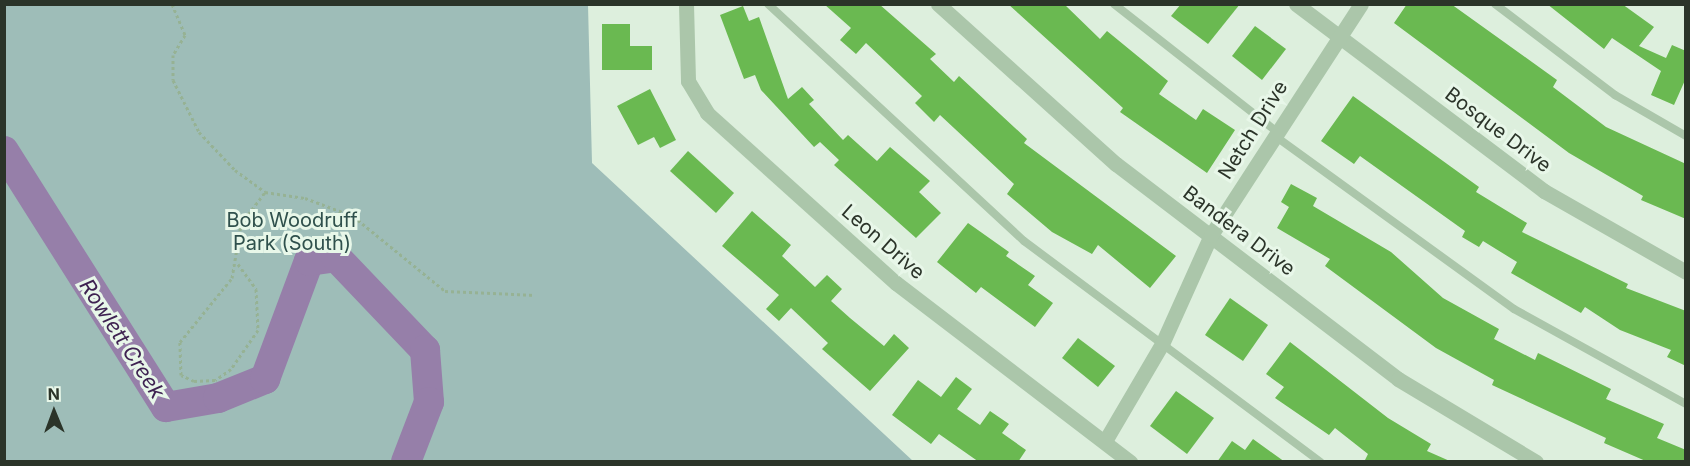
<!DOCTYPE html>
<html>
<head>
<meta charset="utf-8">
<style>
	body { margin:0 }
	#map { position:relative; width:1690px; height:466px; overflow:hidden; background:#ddefdd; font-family:Inter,sans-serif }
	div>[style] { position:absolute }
	.green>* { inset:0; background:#9ebdb8 }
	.river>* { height:30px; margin:-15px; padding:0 15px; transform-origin:15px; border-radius:15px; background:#967fa9 }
	.building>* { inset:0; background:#6ab951 }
	.path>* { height:3px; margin-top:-1.5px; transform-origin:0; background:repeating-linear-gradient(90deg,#96b294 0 3px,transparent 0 6px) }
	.lane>* { height:8px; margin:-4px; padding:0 4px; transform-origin:4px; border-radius:4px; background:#abc6aa }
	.street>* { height:15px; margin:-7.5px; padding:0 7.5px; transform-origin:7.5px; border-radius:7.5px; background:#abc6aa }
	span { translate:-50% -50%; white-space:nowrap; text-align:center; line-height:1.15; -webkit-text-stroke:6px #e8f7e9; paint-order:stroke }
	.street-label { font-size:20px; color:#2b3429 }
	.park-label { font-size:20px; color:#2f504c }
	.water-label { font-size:21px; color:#3e2251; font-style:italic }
	.frame { position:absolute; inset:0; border:6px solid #2b3429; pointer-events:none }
	.north { position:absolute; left:24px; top:382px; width:60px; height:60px; -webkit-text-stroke:4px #e8f7e9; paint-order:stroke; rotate:359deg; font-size:16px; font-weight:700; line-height:24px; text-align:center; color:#2b3429 }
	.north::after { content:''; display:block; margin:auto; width:21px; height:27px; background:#2b3429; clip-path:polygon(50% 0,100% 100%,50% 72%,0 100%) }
</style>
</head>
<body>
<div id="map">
	<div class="green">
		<div style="clip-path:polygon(4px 5px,588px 5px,592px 163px,913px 461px,5px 461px)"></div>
	</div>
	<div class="river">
		<div style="left:4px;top:151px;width:303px;rotate:57.7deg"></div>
		<div style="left:166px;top:407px;width:53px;rotate:-9.8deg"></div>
		<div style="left:218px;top:398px;width:51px;rotate:-22deg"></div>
		<div style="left:265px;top:379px;width:126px;rotate:-69.6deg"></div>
		<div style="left:309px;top:261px;width:27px;rotate:-8deg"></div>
		<div style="left:336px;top:257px;width:129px;rotate:46.3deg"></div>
		<div style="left:425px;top:350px;width:52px;rotate:85.6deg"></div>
		<div style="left:429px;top:402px;width:64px;rotate:111deg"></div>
	</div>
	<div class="building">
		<div style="clip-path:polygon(824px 4px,879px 4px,936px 54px,930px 59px,954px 82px,959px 76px,1027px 139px,1024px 143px,1176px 256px,1150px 288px,1098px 245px,1092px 254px,1052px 232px,1007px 194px,1014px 184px,940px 115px,934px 122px,915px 103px,922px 96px,866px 43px,856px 54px,840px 40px,851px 28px)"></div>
		<div style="clip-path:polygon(1008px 4px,1064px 4px,1100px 39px,1107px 31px,1168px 81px,1159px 94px,1196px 120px,1203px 109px,1235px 130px,1207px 173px,1120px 112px,1123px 108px)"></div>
		<div style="clip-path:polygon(1181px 4px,1240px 4px,1208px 44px,1171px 16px)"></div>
		<div style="clip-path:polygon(1407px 4px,1451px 4px,1557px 80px,1553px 87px,1606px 127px,1686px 164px,1686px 219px,1641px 200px,1643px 196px,1569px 153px,1394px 23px)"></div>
		<div style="clip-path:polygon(1547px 4px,1622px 4px,1654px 27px,1639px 46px,1666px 58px,1672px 45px,1686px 51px,1686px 78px,1674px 105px,1651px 95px,1661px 71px,1612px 38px,1604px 49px)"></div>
		<div style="clip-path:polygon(743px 6px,749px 21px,759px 17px,788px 99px,802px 87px,814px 100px,809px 104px,843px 140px,848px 135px,877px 161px,890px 147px,930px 181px,919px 192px,941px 213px,916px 238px,834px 165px,839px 160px,820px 142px,814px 147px,761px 90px,755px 75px,744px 79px,720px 15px)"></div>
		<div style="clip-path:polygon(602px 24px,630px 24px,630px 46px,652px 46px,652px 70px,602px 70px)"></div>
		<div style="clip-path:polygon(1255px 26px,1286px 49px,1262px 80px,1232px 56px)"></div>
		<div style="clip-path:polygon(650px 89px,676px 140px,660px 148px,654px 137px,638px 145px,617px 106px)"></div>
		<div style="clip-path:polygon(1353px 96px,1479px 187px,1476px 192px,1527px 223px,1522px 232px,1628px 284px,1626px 288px,1686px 311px,1686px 366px,1667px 357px,1671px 350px,1620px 330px,1585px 307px,1581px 313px,1511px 273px,1517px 262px,1483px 241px,1479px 247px,1462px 237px,1465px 231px,1360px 156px,1354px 164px,1321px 141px)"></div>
		<div style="clip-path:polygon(688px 151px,734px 193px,716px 213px,670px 171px)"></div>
		<div style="clip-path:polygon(1291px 184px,1317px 198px,1313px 206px,1391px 252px,1443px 298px,1499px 329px,1494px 339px,1535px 360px,1538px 353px,1611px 389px,1606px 399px,1664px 424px,1657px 438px,1686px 450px,1686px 462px,1648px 462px,1604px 443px,1606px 438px,1492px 385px,1494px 380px,1436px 348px,1325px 266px,1330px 259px,1277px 228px,1289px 207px,1281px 202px)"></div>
		<div style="clip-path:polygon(752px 211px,791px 245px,782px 256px,815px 287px,827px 275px,842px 289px,831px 301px,850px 318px,884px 346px,894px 334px,909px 348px,870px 391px,822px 349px,828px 343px,791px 308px,779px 321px,766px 309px,779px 295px,722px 246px)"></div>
		<div style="clip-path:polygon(968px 223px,1009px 252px,1006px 256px,1035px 276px,1028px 285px,1053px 303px,1035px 327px,981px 287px,976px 293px,937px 262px)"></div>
		<div style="clip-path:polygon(1230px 298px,1268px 325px,1243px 361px,1205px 335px)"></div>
		<div style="clip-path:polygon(1078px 338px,1115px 366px,1098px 387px,1062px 358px)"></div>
		<div style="clip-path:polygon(1290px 342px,1388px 418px,1431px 444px,1427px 451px,1452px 462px,1364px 462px,1368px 454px,1335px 428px,1329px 435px,1275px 398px,1284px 387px,1266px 374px)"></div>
		<div style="clip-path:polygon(956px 377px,972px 389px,957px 409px,980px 425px,990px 411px,1009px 424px,1002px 433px,1026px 450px,1018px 462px,979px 462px,939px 434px,931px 444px,892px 415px,918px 380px,941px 397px)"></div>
		<div style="clip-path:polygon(1176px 391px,1214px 418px,1187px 454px,1150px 426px)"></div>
		<div style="clip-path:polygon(1253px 439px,1285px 462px,1217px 462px,1232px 441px,1245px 450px)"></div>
	</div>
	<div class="path">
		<div style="left:172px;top:4px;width:34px;rotate:67deg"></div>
		<div style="left:185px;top:35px;width:23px;rotate:121deg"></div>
		<div style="left:173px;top:55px;width:25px;rotate:90deg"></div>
		<div style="left:173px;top:80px;width:58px;rotate:63.4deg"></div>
		<div style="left:199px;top:132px;width:52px;rotate:46.5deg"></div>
		<div style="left:235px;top:170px;width:37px;rotate:36deg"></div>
		<div style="left:265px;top:192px;width:40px;rotate:8.5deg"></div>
		<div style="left:305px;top:198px;width:51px;rotate:20.6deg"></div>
		<div style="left:353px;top:216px;width:119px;rotate:39.2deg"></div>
		<div style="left:445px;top:291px;width:90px;rotate:2.5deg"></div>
		<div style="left:238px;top:264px;width:31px;rotate:54deg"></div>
		<div style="left:256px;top:289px;width:41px;rotate:87.2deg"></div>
		<div style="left:258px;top:330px;width:47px;rotate:124.7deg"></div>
		<div style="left:231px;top:369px;width:19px;rotate:145deg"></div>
		<div style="left:215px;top:380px;width:21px;rotate:177deg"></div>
		<div style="left:194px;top:381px;width:14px;rotate:-155deg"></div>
		<div style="left:181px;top:375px;width:33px;rotate:-92deg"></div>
		<div style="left:180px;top:342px;width:82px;rotate:-50.9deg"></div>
		<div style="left:232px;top:278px;width:55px;rotate:-80.5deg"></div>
		<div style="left:241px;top:224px;width:40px;rotate:-53deg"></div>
	</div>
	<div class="lane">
		<div style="left:768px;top:4px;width:349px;rotate:42.8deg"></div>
		<div style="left:1024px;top:241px;width:370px;rotate:36.7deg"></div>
		<div style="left:1114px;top:4px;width:206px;rotate:38.1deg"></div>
		<div style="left:1495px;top:4px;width:151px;rotate:37.2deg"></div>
		<div style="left:1615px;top:95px;width:82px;rotate:30deg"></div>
		<div style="left:1275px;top:136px;width:295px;rotate:35.9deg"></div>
		<div style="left:1514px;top:309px;width:196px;rotate:28.9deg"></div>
	</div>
	<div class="street">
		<div style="left:686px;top:4px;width:77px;rotate:88.5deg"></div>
		<div style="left:688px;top:81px;width:37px;rotate:59deg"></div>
		<div style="left:707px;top:113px;width:254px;rotate:42deg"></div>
		<div style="left:896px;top:283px;width:295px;rotate:37.4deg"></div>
		<div style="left:938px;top:4px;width:239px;rotate:42deg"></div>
		<div style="left:1116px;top:164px;width:355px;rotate:37.3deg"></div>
		<div style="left:1398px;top:379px;width:161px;rotate:31deg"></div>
		<div style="left:1296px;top:4px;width:311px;rotate:37deg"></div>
		<div style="left:1544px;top:191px;width:163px;rotate:29.7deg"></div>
		<div style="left:1105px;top:441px;width:113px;rotate:-59.6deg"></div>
		<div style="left:1162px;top:344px;width:120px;rotate:-65.8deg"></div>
		<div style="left:1211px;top:235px;width:275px;rotate:-57deg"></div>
	</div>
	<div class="street-label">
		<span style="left:1253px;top:130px;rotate:-58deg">Netch Drive</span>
		<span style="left:1498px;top:130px;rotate:37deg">Bosque Drive</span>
		<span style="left:1239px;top:231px;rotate:37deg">Bandera Drive</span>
		<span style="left:883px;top:242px;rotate:41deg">Leon Drive</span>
	</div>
	<div class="park-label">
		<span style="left:292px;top:232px">Bob Woodruff<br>Park (South)</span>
	</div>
	<div class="water-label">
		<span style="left:122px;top:339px;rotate:57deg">Rowlett Creek</span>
	</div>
	<div class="frame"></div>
	<div class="north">N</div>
</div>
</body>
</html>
